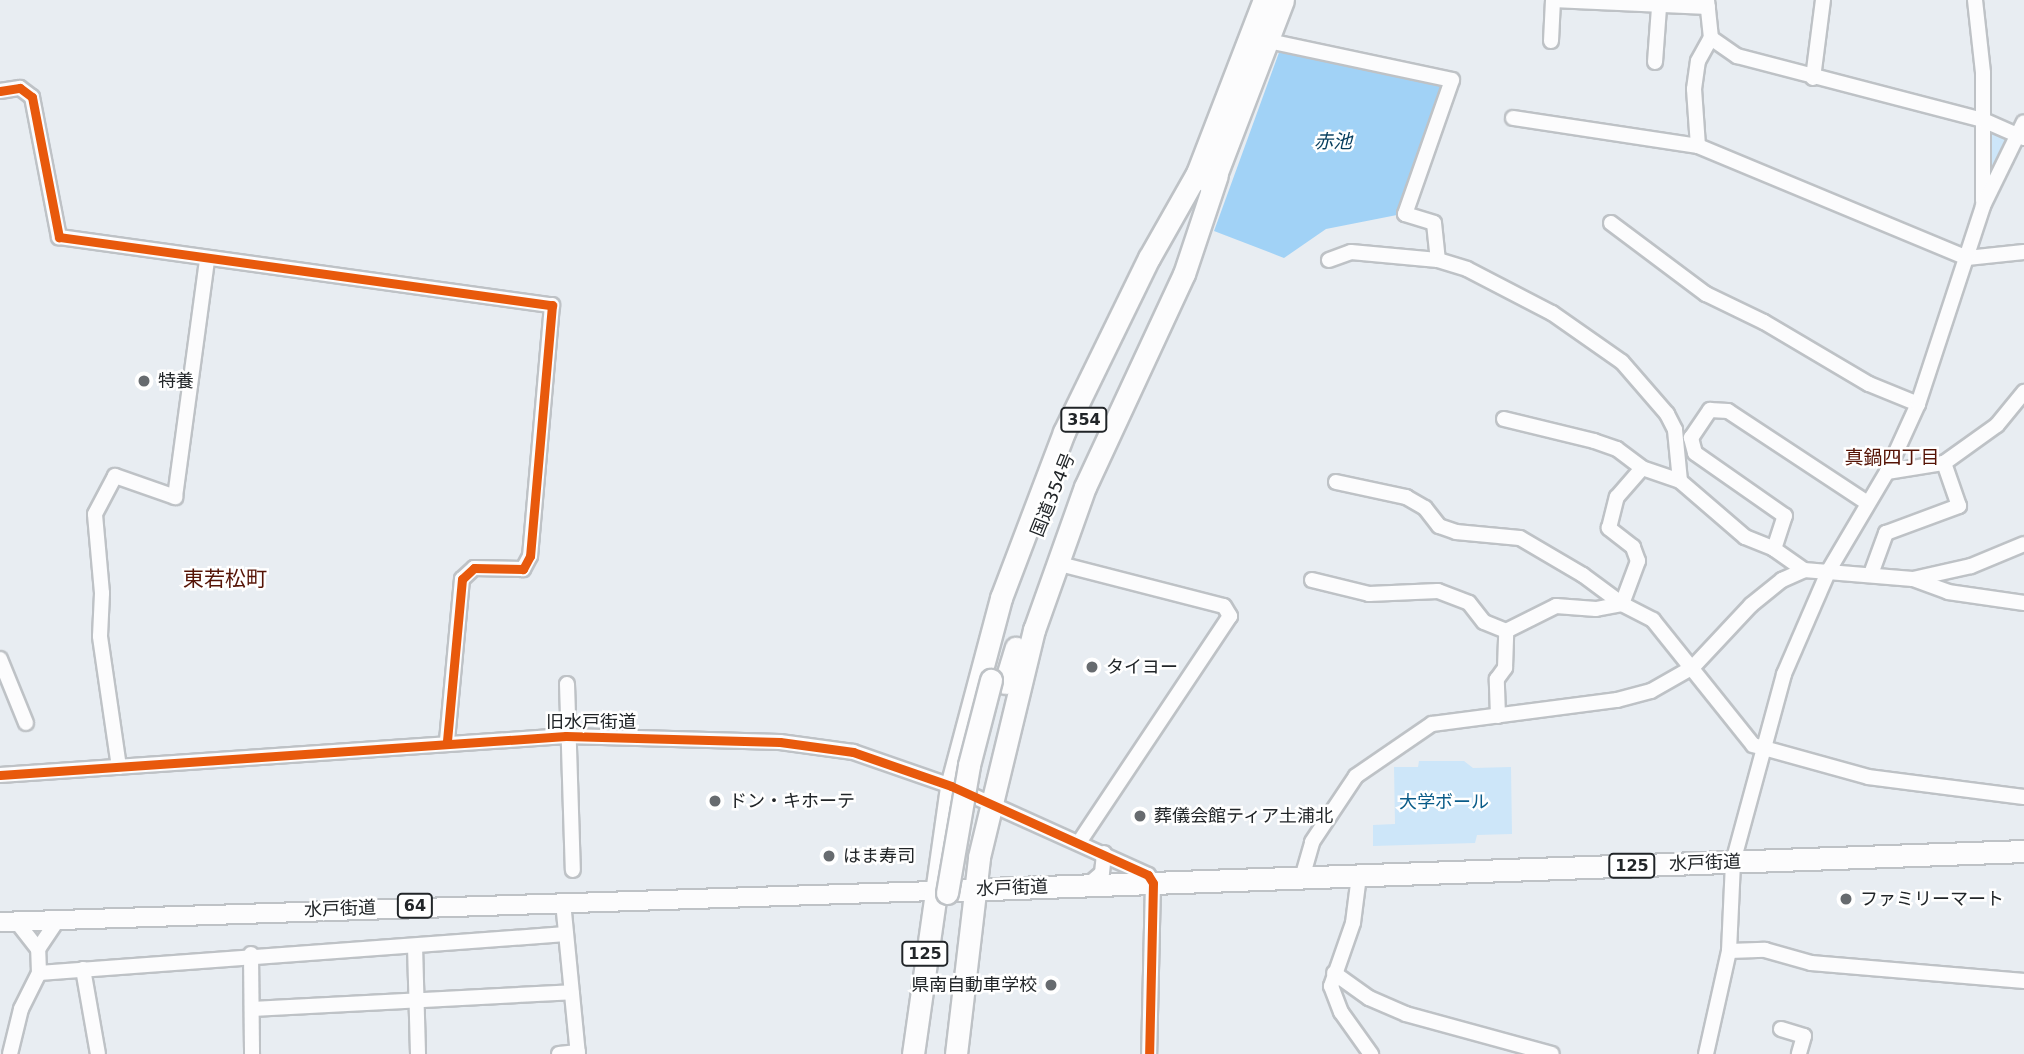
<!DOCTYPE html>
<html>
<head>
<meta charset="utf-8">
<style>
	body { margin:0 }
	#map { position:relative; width:2024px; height:1054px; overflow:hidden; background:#e8edf2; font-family:"DejaVu Sans","Noto Sans JP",sans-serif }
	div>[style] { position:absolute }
	.green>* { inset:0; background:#cde6f9 }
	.water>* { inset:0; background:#a1d2f6 }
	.roads { filter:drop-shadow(2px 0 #bec2c6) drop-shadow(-2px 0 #bec2c6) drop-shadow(0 2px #bec2c6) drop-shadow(0 -2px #bec2c6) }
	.minor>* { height:14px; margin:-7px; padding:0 7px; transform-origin:7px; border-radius:7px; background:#fcfcfd }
	.major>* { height:18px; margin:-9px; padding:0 9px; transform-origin:9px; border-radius:9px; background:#fcfcfd }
	.highway>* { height:21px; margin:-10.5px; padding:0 10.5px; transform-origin:10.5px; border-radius:10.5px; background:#fcfcfd }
	.bridges { filter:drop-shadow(2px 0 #bec2c6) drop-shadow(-2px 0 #bec2c6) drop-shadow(0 2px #bec2c6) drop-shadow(0 -2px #bec2c6) }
	.highway-bridge>* { height:21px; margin:-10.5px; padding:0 10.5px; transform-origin:10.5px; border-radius:10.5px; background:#fcfcfd }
	.cycleway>* { height:9px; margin:-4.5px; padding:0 4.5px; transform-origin:4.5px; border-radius:4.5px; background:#e8590c }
	.dots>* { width:19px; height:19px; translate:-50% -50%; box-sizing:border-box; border:4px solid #fff; border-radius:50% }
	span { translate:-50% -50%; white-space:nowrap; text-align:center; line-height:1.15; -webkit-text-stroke:5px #fff; paint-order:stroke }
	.shield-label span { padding:2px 5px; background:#fff; border:2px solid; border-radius:5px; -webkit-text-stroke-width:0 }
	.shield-label { font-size:16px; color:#212528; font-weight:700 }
	.poi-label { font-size:18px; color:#212528 }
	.left { translate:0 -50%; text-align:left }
	.right { translate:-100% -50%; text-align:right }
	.street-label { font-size:18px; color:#212528 }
	.park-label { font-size:18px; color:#095b88 }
	.water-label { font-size:19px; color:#063d5d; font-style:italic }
	.neighbourhood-label { font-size:19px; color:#551305 }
	.quarter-label { font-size:21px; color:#551305 }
</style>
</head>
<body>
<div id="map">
	<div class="green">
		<div style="clip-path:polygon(1985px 125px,2013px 138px,1985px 197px)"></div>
		<div style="clip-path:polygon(1419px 761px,1464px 761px,1473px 768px,1511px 767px,1512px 834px,1477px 835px,1475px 843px,1373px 846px,1373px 825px,1395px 824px,1394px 767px,1418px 767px)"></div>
	</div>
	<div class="water">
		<div style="clip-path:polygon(1281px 47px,1450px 81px,1402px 214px,1326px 229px,1284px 258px,1214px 231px)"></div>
	</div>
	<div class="roads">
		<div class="minor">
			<div style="left:1975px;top:0;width:73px;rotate:83.7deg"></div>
			<div style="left:1983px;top:73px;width:128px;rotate:90deg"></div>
			<div style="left:1711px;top:38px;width:32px;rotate:35deg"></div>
			<div style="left:1737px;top:56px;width:254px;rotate:14.6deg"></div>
			<div style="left:1983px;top:120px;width:45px;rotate:23.7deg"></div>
			<div style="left:1269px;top:41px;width:187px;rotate:12deg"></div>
			<div style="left:1452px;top:80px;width:142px;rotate:109.3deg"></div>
			<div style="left:1405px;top:214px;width:30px;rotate:17deg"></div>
			<div style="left:1434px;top:223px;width:37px;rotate:84deg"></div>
			<div style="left:1551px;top:41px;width:41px;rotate:-87.2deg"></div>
			<div style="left:1553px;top:0;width:155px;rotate:2.6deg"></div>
			<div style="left:1655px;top:62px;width:55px;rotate:-85.8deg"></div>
			<div style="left:1813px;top:78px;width:79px;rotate:-82.7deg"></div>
			<div style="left:0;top:91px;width:20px;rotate:-9deg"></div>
			<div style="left:20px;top:88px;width:15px;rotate:37deg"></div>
			<div style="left:32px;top:97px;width:143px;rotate:79.1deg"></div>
			<div style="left:59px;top:237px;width:498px;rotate:7.9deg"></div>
			<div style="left:552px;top:305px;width:252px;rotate:95deg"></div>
			<div style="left:530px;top:556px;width:15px;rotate:118deg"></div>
			<div style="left:523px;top:569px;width:49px;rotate:-178.8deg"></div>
			<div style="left:474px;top:568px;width:16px;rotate:137deg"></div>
			<div style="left:462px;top:579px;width:164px;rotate:95.3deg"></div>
			<div style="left:1513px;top:118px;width:187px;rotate:8.6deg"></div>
			<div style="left:1698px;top:146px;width:291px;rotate:22.6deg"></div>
			<div style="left:1967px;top:258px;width:57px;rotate:-6deg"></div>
			<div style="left:1698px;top:146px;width:57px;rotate:-94deg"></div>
			<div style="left:1694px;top:89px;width:28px;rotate:-82deg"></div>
			<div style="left:1698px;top:61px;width:26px;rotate:-61deg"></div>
			<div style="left:1711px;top:38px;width:37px;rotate:-96deg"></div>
			<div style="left:1611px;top:223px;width:119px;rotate:36.8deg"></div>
			<div style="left:1706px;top:294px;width:64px;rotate:25.8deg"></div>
			<div style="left:1764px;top:322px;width:122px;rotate:30.6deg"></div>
			<div style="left:1869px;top:384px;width:53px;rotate:22.2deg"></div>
			<div style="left:1329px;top:260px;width:23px;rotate:-20deg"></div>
			<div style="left:1351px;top:252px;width:87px;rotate:5.3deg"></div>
			<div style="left:1438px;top:260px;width:30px;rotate:17deg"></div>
			<div style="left:1467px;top:269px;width:96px;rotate:27.4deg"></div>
			<div style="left:1552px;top:313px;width:85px;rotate:35deg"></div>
			<div style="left:1622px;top:362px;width:69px;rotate:49.1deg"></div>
			<div style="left:1667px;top:414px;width:18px;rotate:63deg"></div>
			<div style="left:1675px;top:430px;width:51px;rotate:84.4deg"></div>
			<div style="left:1680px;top:481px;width:86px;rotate:40.7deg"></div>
			<div style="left:1745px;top:537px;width:31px;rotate:22deg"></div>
			<div style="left:1774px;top:549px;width:37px;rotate:35deg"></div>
			<div style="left:1504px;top:419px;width:93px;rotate:13.7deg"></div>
			<div style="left:1594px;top:441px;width:24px;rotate:19deg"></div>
			<div style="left:1617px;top:449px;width:31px;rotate:37deg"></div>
			<div style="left:1642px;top:468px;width:40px;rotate:18.9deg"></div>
			<div style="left:1887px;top:472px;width:58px;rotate:-9deg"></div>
			<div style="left:1944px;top:463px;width:65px;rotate:-35.6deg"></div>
			<div style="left:1997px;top:425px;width:43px;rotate:-50.7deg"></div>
			<div style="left:1336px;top:482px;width:72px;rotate:12.1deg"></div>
			<div style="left:1406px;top:497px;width:22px;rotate:30deg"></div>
			<div style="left:1425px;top:508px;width:23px;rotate:52deg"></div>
			<div style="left:1439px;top:526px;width:18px;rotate:19deg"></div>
			<div style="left:1456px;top:532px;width:64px;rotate:5.4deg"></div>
			<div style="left:1520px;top:538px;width:73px;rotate:30.4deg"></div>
			<div style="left:1583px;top:575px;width:49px;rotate:36.6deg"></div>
			<div style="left:1622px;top:604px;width:35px;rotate:27deg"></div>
			<div style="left:1653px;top:620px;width:160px;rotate:51.3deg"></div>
			<div style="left:1753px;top:745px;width:119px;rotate:15.5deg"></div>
			<div style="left:1868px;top:777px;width:157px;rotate:7.3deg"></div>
			<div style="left:1774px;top:549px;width:35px;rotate:-72deg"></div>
			<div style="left:1785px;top:516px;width:110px;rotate:-145deg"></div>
			<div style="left:1695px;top:453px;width:16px;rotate:-105deg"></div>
			<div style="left:1691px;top:438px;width:34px;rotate:-56deg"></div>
			<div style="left:1710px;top:410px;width:18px;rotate:3deg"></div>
			<div style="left:1728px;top:411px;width:165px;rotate:33.4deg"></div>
			<div style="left:1056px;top:563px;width:173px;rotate:14.4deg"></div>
			<div style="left:1224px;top:606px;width:12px;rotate:59deg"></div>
			<div style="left:1230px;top:616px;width:270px;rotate:123.7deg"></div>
			<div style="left:1871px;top:574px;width:44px;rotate:-69.9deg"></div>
			<div style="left:1886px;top:533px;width:78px;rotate:-20.3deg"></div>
			<div style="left:1959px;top:506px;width:46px;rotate:-109.2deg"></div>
			<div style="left:1913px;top:579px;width:37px;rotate:20deg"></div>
			<div style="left:1948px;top:592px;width:77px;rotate:8.2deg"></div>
			<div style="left:1312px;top:580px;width:59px;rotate:13.8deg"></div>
			<div style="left:1369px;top:594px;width:69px;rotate:-2.5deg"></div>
			<div style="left:1438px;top:591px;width:33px;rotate:21deg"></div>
			<div style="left:1469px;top:603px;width:24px;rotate:52deg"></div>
			<div style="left:1484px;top:622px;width:24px;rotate:22deg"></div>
			<div style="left:0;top:659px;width:69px;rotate:67.9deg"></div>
			<div style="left:567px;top:684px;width:186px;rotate:88.2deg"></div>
			<div style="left:1498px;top:716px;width:37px;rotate:-92deg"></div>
			<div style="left:1497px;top:679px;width:14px;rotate:-54deg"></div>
			<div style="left:1505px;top:668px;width:37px;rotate:-88deg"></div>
			<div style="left:1506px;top:631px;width:56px;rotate:-26.6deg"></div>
			<div style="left:1556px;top:606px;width:40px;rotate:4.3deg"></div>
			<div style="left:1596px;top:609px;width:26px;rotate:-11deg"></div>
			<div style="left:1622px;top:604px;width:46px;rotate:-69.6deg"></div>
			<div style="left:1638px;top:561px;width:15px;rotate:-110deg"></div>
			<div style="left:1633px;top:547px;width:31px;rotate:-142deg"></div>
			<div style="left:1609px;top:528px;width:32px;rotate:-76deg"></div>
			<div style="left:1617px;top:497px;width:38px;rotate:-49deg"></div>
			<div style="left:119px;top:767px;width:132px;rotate:-98.3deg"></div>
			<div style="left:100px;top:636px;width:43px;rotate:-87.3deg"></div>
			<div style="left:102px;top:593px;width:79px;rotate:-95.1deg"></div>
			<div style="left:95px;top:514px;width:43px;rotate:-62.2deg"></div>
			<div style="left:115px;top:476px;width:64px;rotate:19.3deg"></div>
			<div style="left:175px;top:497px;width:239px;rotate:-82.3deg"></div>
			<div style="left:0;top:775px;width:567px;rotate:-3.94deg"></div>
			<div style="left:566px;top:736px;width:214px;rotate:1.6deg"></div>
			<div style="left:780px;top:742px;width:74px;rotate:7.8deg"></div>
			<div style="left:853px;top:752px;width:104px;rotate:19.1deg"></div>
			<div style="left:951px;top:786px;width:216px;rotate:24.3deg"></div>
			<div style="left:1148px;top:875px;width:9px;rotate:58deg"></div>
			<div style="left:1153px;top:883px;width:171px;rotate:91.3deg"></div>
			<div style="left:1359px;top:876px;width:47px;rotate:97.3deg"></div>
			<div style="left:1353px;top:923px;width:67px;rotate:109.2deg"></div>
			<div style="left:1331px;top:986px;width:28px;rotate:69deg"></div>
			<div style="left:1341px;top:1012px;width:52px;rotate:54.5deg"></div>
			<div style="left:1302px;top:878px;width:37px;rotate:-74deg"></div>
			<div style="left:1312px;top:842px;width:79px;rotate:-56.3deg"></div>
			<div style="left:1356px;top:776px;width:92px;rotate:-34.4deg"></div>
			<div style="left:1432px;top:724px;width:187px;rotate:-7.4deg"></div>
			<div style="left:1617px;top:700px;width:35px;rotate:-15deg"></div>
			<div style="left:1651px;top:691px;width:48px;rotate:-29.7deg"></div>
			<div style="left:1693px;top:667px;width:85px;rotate:-46.9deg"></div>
			<div style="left:1751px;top:605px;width:40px;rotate:-39deg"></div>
			<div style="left:1782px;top:580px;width:24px;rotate:-24deg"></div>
			<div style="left:1804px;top:570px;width:109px;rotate:4.7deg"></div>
			<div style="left:1913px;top:579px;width:59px;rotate:-12.6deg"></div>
			<div style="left:1971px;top:566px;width:57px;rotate:-22.5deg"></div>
			<div style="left:1088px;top:885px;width:18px;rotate:-41deg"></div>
			<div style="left:1102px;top:873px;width:20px;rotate:-84deg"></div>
			<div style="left:563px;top:902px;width:153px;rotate:84.4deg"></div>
			<div style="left:415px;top:946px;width:108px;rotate:88.4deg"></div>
			<div style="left:38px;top:949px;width:34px;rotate:-56deg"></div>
			<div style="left:1729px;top:951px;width:36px;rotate:-2deg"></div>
			<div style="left:1765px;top:950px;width:48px;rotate:15.8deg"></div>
			<div style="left:1811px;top:963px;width:214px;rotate:4.8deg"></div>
			<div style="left:251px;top:954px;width:100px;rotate:89.4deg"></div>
			<div style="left:83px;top:969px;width:86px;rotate:80deg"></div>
			<div style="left:39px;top:973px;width:528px;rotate:-4.23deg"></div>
			<div style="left:1334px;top:973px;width:43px;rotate:35.5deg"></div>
			<div style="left:1369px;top:998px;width:40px;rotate:23.4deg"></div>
			<div style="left:1406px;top:1014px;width:151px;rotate:15.3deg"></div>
			<div style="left:252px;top:1009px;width:320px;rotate:-3deg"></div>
			<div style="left:1781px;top:1029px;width:24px;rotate:17deg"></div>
			<div style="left:1804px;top:1036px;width:19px;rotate:106deg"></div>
			<div style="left:10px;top:1054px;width:46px;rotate:-76.3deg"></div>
			<div style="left:21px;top:1009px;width:40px;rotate:-63.4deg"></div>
			<div style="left:39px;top:973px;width:24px;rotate:-92deg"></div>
			<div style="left:38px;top:949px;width:34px;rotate:-128deg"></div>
			<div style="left:559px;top:1054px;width:19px;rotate:-6deg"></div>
			<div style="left:1706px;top:1054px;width:106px;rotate:-77.4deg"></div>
			<div style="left:1729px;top:951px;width:89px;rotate:-87.4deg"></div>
			<div style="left:1733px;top:862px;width:195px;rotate:-74.8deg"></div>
			<div style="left:1784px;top:674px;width:113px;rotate:-66.6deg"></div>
			<div style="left:1829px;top:570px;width:114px;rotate:-59.4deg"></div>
			<div style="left:1887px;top:472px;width:75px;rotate:-65.5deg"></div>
			<div style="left:1918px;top:404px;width:208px;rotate:-71.8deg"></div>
			<div style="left:1983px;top:206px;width:93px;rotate:-64deg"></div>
		</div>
		<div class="major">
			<div style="left:0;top:922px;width:935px;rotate:-1.9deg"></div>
		</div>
		<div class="highway">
			<div style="left:1194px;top:181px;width:194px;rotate:-68.9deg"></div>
			<div style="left:1211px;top:188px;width:201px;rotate:-69deg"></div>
			<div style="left:1005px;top:683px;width:37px;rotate:-73deg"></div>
			<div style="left:934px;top:891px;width:1091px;rotate:-2.1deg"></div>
			<div style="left:913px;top:1054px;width:271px;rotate:-81.9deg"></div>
			<div style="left:951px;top:786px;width:195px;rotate:-75.1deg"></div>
			<div style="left:1001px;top:598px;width:178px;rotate:-69.2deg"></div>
			<div style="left:1064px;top:432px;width:194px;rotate:-64deg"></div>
			<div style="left:1149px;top:258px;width:103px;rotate:-60.5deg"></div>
			<div style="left:956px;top:1054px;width:198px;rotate:-83.3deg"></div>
			<div style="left:979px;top:857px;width:234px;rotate:-76.4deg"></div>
			<div style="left:1034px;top:630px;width:152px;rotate:-70.4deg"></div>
			<div style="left:1085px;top:487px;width:235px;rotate:-65.1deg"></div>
			<div style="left:1184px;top:274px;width:104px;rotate:-71.6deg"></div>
		</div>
	</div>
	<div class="bridges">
		<div class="highway-bridge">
			<div style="left:947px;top:893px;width:130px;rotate:-80.2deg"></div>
			<div style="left:969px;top:765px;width:88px;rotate:-75.5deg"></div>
		</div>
	</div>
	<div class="cycleway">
		<div style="left:0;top:91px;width:20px;rotate:-9deg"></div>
		<div style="left:20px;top:88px;width:15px;rotate:37deg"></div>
		<div style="left:32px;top:97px;width:143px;rotate:79.1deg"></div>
		<div style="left:59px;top:237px;width:498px;rotate:7.9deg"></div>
		<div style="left:552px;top:305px;width:252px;rotate:95deg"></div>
		<div style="left:530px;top:556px;width:15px;rotate:118deg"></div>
		<div style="left:523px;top:569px;width:49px;rotate:-178.8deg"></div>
		<div style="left:474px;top:568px;width:16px;rotate:137deg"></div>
		<div style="left:462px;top:579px;width:164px;rotate:95.3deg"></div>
		<div style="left:0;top:775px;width:567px;rotate:-3.94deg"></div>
		<div style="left:566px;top:736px;width:214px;rotate:1.6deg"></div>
		<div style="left:780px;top:742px;width:74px;rotate:7.8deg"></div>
		<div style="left:853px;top:752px;width:104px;rotate:19.1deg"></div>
		<div style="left:951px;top:786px;width:216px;rotate:24.3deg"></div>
		<div style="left:1148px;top:875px;width:9px;rotate:58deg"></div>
		<div style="left:1153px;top:883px;width:171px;rotate:91.3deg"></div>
	</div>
	<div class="dots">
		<div style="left:144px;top:381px;background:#676b6f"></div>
		<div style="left:1092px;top:667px;background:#676b6f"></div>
		<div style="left:715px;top:801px;background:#676b6f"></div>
		<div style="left:1140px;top:816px;background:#676b6f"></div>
		<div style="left:829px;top:856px;background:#676b6f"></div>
		<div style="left:1846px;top:899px;background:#676b6f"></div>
		<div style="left:1051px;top:985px;background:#676b6f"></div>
	</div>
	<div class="shield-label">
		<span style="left:1084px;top:420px">354</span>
		<span style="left:1632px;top:866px">125</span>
		<span style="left:415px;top:906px">64</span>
		<span style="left:925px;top:954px">125</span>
	</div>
	<div class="poi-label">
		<span class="left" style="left:158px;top:381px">特養</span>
		<span class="left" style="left:1106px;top:667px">タイヨー</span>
		<span class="left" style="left:729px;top:801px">ドン・キホーテ</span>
		<span class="left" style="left:1154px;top:816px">葬儀会館ティア土浦北</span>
		<span class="left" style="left:843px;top:856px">はま寿司</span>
		<span class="left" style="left:1860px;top:899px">ファミリーマート</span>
		<span class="right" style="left:1037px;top:985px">県南自動車学校</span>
	</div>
	<div class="street-label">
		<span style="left:1053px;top:495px;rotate:-68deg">国道354号</span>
		<span style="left:591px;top:722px">旧水戸街道</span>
		<span style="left:1705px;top:863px;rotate:-2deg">水戸街道</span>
		<span style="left:1012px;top:888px;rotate:-2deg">水戸街道</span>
		<span style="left:340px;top:909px;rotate:-2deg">水戸街道</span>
	</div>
	<div class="park-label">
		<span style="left:1444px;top:802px">大学ボール</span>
	</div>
	<div class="water-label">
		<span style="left:1333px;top:142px">赤池</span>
	</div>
	<div class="neighbourhood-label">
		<span style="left:1892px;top:458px">真鍋四丁目</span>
	</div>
	<div class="quarter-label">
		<span style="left:225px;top:579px">東若松町</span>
	</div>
</div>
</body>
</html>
